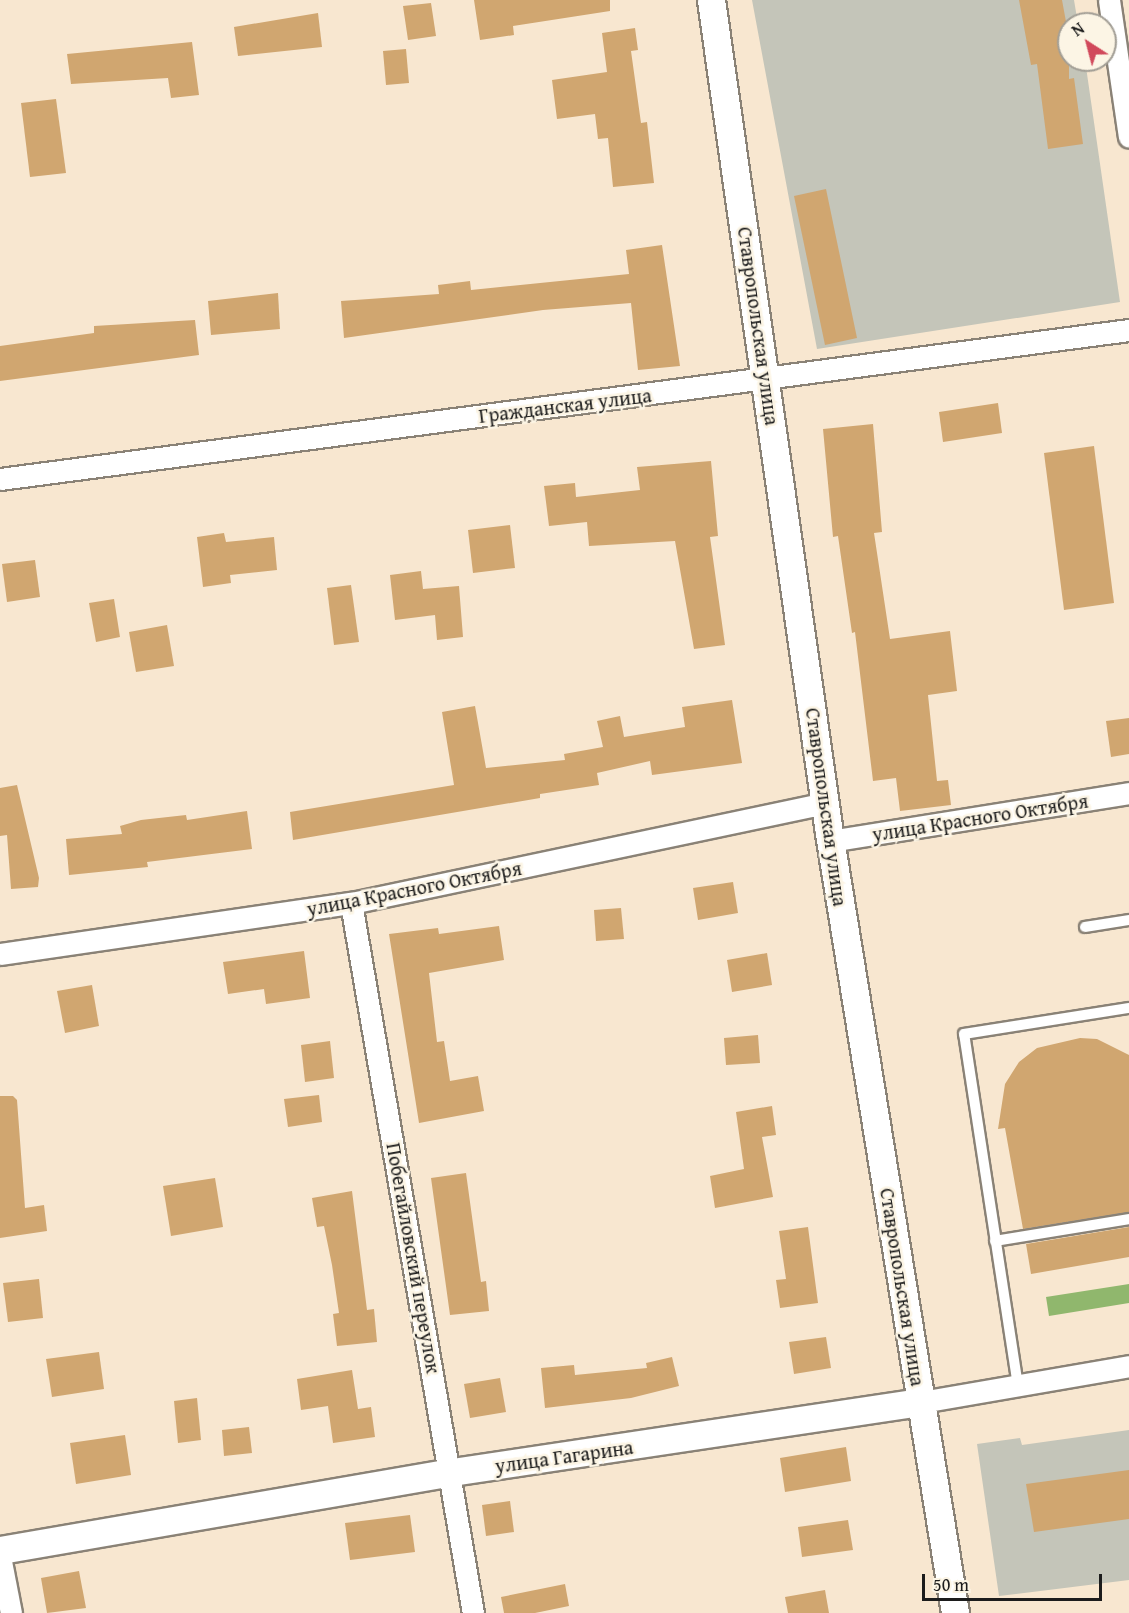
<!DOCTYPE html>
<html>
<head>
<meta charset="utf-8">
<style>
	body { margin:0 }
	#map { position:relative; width:1129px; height:1613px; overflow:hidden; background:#f8e7d0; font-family:"Gentium Book Plus",serif }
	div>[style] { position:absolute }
	.industrial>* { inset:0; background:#c4c5b9 }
	.forest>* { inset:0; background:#90b76d }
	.building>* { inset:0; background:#d0a670 }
	.roads { filter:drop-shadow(2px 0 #8a8276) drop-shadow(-2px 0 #8a8276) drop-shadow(0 2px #8a8276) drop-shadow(0 -2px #8a8276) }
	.service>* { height:10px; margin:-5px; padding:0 5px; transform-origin:5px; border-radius:5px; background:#fff }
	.minor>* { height:21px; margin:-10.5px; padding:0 10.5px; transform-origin:10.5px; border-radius:10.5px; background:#fff }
	.tertiary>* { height:27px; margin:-13.5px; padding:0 13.5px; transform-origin:13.5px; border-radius:13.5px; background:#fff }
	span { translate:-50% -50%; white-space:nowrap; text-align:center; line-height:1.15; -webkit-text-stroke:5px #fcf5e5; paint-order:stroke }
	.street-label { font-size:20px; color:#1c1c1c }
	.north { position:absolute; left:1057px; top:12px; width:60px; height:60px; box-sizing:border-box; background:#fcf5e5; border:2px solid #a29e95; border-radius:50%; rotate:324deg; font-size:16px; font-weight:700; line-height:24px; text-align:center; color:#1c1c1c }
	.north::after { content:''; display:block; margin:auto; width:21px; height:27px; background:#d1495b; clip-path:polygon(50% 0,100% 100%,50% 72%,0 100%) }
	.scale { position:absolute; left:922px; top:1574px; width:180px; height:27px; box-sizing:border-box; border:3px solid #1c1c1c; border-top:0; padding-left:8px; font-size:18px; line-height:21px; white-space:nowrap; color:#1c1c1c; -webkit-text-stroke:4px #fcf5e5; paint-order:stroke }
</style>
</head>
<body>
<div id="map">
	<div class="industrial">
		<div style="clip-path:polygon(752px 0,1074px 0,1078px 24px,1069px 24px,1069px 60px,1085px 60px,1120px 302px,817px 349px)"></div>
		<div style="clip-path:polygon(1129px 1430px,1129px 1580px,999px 1596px,977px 1444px,1020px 1438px,1022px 1445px)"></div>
	</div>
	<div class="forest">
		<div style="clip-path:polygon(1129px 1284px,1129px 1303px,1049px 1316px,1046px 1297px)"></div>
	</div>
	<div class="building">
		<div style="clip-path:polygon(474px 0,610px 0,610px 11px,513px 26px,514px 35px,480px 40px)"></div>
		<div style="clip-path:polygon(1019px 0,1062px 0,1069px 38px,1069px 79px,1074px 78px,1083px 144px,1048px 149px,1037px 64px,1031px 65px)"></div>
		<div style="clip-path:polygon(431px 3px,436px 36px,408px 40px,403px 6px)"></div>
		<div style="clip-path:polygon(318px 13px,322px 47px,238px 56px,234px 27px)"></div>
		<div style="clip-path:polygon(635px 28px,638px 50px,631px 51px,641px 123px,647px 122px,654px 183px,613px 187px,608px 138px,598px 139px,595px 114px,557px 119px,552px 80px,607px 72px,602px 33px)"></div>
		<div style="clip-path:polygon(192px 42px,199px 95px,171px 98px,168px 78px,71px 84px,67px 54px)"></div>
		<div style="clip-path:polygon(406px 49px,409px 83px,386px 85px,383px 51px)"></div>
		<div style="clip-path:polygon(56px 99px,66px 173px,30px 177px,21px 103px)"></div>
		<div style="clip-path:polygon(826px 189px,857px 338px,825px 345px,794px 196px)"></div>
		<div style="clip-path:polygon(662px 245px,680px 366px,638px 370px,631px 303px,543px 310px,344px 338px,341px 301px,439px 294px,438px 285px,470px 281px,471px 290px,629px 274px,626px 250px)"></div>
		<div style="clip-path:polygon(278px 293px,280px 329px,211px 335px,208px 301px)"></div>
		<div style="clip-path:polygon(195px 320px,199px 355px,0 381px,0 346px,94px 333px,94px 326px)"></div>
		<div style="clip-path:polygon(998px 403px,1002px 433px,943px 442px,939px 412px)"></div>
		<div style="clip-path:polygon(873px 424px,882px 532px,874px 533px,890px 639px,950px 631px,957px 691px,928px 695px,937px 781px,948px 780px,951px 805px,900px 811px,896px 778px,873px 781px,855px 632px,852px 633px,838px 536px,833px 537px,823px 429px)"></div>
		<div style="clip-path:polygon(1094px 446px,1114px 603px,1064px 610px,1044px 453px)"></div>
		<div style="clip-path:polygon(711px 461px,718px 536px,710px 537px,725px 645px,694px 649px,675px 541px,589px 546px,587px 522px,549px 526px,544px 486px,575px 483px,576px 497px,640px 490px,637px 467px)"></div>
		<div style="clip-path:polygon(510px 525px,515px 568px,473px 573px,468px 530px)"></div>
		<div style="clip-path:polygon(224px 533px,226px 542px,274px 537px,277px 570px,230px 575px,231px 583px,203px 587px,197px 537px)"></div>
		<div style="clip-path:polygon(35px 560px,40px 597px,7px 602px,2px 564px)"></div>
		<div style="clip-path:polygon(421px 571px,423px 589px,459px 586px,463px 637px,437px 640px,435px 615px,395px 620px,390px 575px)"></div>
		<div style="clip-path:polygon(351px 585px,359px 642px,334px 645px,327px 588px)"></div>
		<div style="clip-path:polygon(114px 599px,120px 637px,96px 642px,89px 603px)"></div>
		<div style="clip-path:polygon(167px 625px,174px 666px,136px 672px,129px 632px)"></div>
		<div style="clip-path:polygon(732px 700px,742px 763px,652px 775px,650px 761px,597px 773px,599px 785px,540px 794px,540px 798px,293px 840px,290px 812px,454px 785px,442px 712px,475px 706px,486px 768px,565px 760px,564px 754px,603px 747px,597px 721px,620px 716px,624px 737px,685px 727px,682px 707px)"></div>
		<div style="clip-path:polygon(1129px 718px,1129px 754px,1111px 757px,1106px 721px)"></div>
		<div style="clip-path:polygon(17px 785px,39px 878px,38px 887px,11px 889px,7px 835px,0 836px,0 788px)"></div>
		<div style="clip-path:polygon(247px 811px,252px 849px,147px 862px,148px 867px,69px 875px,66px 839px,122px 834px,120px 826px,141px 820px,186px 815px,187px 820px)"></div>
		<div style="clip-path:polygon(733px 882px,738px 913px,698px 920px,693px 888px)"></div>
		<div style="clip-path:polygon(621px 908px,624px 939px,596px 941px,594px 910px)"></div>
		<div style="clip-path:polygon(499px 926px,504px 960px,429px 973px,437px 1042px,444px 1041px,450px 1081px,478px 1076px,484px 1111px,419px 1123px,389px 934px,438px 928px,439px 934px)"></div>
		<div style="clip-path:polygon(304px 951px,310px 998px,266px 1004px,264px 989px,228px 994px,223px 962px)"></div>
		<div style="clip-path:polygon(767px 953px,772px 985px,732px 992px,727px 960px)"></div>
		<div style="clip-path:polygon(92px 985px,99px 1026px,65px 1033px,57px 991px)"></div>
		<div style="clip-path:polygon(758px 1035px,760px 1063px,726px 1065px,724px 1038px)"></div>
		<div style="clip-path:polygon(1080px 1038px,1097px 1039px,1129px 1055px,1129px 1212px,1023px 1229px,1005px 1128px,998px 1129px,1005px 1084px,1019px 1062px,1037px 1048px)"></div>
		<div style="clip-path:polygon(330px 1041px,334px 1078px,305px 1082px,301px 1045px)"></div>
		<div style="clip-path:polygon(319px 1095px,322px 1122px,288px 1127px,284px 1099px)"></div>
		<div style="clip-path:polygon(0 1096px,13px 1096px,17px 1100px,25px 1208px,44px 1205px,47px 1231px,0 1238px)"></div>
		<div style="clip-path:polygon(772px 1106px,776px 1135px,762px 1137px,773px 1197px,715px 1208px,710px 1176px,744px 1169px,736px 1112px)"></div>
		<div style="clip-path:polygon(466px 1173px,481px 1282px,486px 1281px,489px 1311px,450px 1315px,431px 1178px)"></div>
		<div style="clip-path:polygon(215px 1178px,223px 1227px,171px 1236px,163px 1186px)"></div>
		<div style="clip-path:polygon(352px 1191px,367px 1310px,374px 1309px,377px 1342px,337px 1346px,333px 1314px,339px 1313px,332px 1265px,324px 1226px,317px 1227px,312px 1198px)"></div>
		<div style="clip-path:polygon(808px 1227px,818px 1303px,780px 1308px,776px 1280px,786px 1279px,779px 1231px)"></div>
		<div style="clip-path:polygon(1129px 1227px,1129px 1257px,1031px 1274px,1026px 1244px)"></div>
		<div style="clip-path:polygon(39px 1279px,43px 1318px,8px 1322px,3px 1283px)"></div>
		<div style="clip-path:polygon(826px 1337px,831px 1368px,794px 1374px,789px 1342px)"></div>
		<div style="clip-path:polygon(99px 1352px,104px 1389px,52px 1397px,46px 1359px)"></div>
		<div style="clip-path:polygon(672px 1357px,679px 1386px,631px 1398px,545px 1408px,541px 1368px,574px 1365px,575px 1375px,647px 1368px,646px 1363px)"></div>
		<div style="clip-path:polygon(352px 1370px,358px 1409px,371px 1407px,375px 1437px,333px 1443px,328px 1406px,301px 1410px,297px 1379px)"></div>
		<div style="clip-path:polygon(500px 1378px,506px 1412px,470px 1418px,464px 1384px)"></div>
		<div style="clip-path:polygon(197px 1398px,201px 1440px,178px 1443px,174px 1401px)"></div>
		<div style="clip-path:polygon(249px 1427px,252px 1453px,224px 1456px,222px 1430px)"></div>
		<div style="clip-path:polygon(125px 1435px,131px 1475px,76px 1484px,70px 1443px)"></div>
		<div style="clip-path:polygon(846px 1447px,851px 1481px,785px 1492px,780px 1458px)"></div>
		<div style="clip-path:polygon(1129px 1470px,1129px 1519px,1034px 1532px,1026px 1484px)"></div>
		<div style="clip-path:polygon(510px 1501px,514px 1532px,486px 1536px,482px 1505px)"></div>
		<div style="clip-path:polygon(410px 1515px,415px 1552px,350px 1560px,345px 1523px)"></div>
		<div style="clip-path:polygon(848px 1520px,853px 1550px,802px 1557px,798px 1527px)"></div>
		<div style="clip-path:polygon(79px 1571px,86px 1608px,47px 1613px,41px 1578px)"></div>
		<div style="clip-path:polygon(565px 1584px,569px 1606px,535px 1613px,504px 1613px,501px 1597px)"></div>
		<div style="clip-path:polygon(825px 1590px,829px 1613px,788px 1613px,785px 1597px)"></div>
	</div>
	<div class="roads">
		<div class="service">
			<div style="left:1085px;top:927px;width:45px;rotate:-9deg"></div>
			<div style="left:995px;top:1241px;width:136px;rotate:-9.3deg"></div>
			<div style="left:1018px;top:1386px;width:356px;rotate:-98.7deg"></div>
			<div style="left:964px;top:1034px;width:167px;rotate:-9deg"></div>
		</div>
		<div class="minor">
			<div style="left:1109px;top:0;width:138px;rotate:81.7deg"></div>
			<div style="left:0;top:479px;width:1139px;rotate:-7.52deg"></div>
			<div style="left:830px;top:841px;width:303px;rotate:-9.1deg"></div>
			<div style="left:351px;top:903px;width:720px;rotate:80.25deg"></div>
			<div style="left:0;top:954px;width:355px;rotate:-8.3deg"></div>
			<div style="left:351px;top:903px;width:484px;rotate:-11.9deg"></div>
			<div style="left:921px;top:1402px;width:211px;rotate:-9.8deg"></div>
			<div style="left:0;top:1556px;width:58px;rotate:79.1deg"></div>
		</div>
		<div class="tertiary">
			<div style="left:711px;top:0;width:841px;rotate:81.94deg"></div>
			<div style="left:829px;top:833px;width:790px;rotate:80.82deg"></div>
			<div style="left:0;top:1550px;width:459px;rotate:-9.8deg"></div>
			<div style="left:452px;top:1472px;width:474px;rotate:-8.5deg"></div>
		</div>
	</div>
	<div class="street-label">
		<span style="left:759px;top:326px;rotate:82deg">Ставропольская улица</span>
		<span style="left:565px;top:405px;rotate:-7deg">Гражданская улица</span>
		<span style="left:827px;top:807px;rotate:82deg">Ставропольская улица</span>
		<span style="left:980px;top:817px;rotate:-9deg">улица Красного Октября</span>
		<span style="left:414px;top:888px;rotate:-11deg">улица Красного Октября</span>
		<span style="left:414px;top:1258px;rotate:80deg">Побегайловский переулок</span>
		<span style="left:903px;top:1287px;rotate:81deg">Ставропольская улица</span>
		<span style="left:564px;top:1456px;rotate:-8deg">улица Гагарина</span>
	</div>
	<div class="north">N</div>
	<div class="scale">50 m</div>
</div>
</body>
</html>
